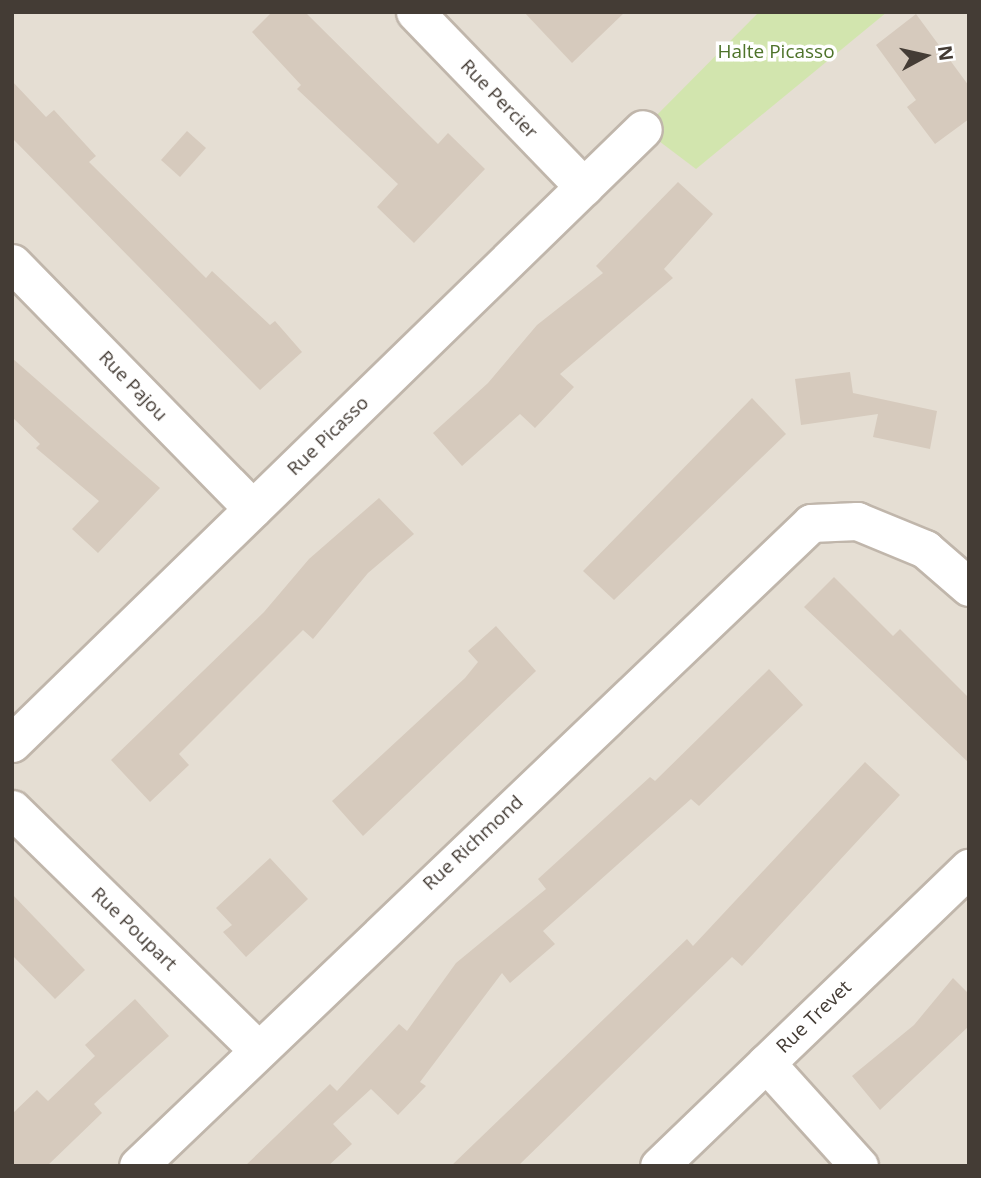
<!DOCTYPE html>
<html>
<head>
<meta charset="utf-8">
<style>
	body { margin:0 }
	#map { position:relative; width:981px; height:1178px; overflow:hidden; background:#f2ece5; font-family:"Open Sans",sans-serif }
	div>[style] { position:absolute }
	.residential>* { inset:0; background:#e5ded3 }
	.green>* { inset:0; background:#d2e5ae }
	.building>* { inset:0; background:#d6cabd }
	.roads { filter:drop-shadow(2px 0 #c0b6ab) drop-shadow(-2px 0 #c0b6ab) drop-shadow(0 2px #c0b6ab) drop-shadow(0 -2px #c0b6ab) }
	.minor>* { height:37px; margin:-18.5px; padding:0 18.5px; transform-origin:18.5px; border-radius:18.5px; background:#fff }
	span { translate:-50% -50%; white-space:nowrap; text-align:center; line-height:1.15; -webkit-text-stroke:7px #fff; paint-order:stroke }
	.park-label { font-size:19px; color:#4e732a }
	.street-label { font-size:19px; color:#443c35 }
	.frame { position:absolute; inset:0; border:14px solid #443c35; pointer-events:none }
	.north { position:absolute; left:890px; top:21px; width:70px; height:70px; -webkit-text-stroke:5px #fff; paint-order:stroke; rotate:82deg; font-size:19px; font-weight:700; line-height:28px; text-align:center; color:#443c35 }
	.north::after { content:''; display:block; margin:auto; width:24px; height:32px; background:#443c35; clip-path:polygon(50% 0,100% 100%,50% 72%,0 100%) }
</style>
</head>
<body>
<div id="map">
	<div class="residential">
		<div style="clip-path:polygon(12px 12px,969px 12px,969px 1166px,12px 1166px)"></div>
	</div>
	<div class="green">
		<div style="clip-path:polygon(759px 12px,887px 12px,696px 169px,643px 129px)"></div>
	</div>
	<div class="building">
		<div style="clip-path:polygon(272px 12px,305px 12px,438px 144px,448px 133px,485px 169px,414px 243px,377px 207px,398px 184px,297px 89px,301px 85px,252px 32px)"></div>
		<div style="clip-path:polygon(524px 12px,625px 12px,572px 63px)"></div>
		<div style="clip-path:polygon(916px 14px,969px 86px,969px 119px,935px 144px,907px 107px,916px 100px,876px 45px)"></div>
		<div style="clip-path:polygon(12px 81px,46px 117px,54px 110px,96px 156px,89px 162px,206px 278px,212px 271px,270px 325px,275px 321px,302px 352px,260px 390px,12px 138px)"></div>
		<div style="clip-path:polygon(187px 131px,206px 148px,180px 177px,161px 160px)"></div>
		<div style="clip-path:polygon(678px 182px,713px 214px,664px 269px,673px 278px,560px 374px,574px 387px,535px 428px,520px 414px,462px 466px,433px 433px,488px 383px,537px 325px,603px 273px,596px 266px)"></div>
		<div style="clip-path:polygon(12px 358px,160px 488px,98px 553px,72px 529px,99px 501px,36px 448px,40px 444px,12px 417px)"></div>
		<div style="clip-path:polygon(850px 372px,853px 393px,937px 411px,930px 449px,873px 437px,878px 414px,801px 425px,795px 379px)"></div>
		<div style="clip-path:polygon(752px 398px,786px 434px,614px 600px,583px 571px)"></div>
		<div style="clip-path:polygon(379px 498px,414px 534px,368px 573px,313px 639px,303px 630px,179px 754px,189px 765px,150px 802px,111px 760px,264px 612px,309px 559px)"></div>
		<div style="clip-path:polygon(834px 577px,893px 636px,900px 629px,969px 698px,969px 763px,804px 607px)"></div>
		<div style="clip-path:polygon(496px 626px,536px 671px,363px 836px,332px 801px,465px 678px,478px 662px,468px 651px)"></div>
		<div style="clip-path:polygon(769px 669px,803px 705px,699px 806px,691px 799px,543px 931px,555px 944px,510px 983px,502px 973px,420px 1082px,426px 1086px,398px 1115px,371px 1089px,333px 1124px,352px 1144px,328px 1166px,245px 1166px,330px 1084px,337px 1091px,399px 1024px,407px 1031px,456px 963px,546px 889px,538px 879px,650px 777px,655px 781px)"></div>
		<div style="clip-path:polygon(865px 762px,900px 795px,742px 966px,732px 957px,518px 1166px,451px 1166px,687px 939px,693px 946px)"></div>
		<div style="clip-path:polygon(270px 858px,308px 899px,246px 957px,223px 932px,232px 925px,216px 908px)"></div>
		<div style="clip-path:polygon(12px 894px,85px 970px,55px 999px,12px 955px)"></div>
		<div style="clip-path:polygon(953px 978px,969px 994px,969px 1026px,880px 1110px,852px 1076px,914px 1025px)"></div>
		<div style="clip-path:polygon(135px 999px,169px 1036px,94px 1104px,102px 1113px,47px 1166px,12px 1166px,12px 1114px,37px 1090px,48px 1101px,95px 1056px,85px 1045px)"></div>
	</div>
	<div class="roads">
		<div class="minor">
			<div style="left:415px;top:12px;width:243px;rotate:46deg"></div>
			<div style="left:12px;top:263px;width:344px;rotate:45.6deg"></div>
			<div style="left:12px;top:743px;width:880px;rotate:-44.22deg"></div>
			<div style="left:12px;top:809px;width:342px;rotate:44.4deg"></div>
			<div style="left:766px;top:1063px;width:139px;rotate:47.9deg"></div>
			<div style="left:138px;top:1166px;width:931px;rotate:-43.69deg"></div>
			<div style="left:811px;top:523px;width:46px;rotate:-2.5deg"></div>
			<div style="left:857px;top:521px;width:74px;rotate:22.4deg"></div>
			<div style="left:925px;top:549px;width:58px;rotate:40.8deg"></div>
			<div style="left:659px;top:1166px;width:430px;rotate:-43.9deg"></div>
		</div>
	</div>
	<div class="park-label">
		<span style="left:776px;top:52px">Halte Picasso</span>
	</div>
	<div class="street-label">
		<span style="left:499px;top:99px;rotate:46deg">Rue Percier</span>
		<span style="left:133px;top:386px;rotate:46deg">Rue Pajou</span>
		<span style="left:328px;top:436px;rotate:-44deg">Rue Picasso</span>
		<span style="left:473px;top:843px;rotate:-43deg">Rue Richmond</span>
		<span style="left:134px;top:929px;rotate:44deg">Rue Poupart</span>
		<span style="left:814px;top:1017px;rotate:-44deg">Rue Trevet</span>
	</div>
	<div class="frame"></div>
	<div class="north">N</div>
</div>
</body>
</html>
